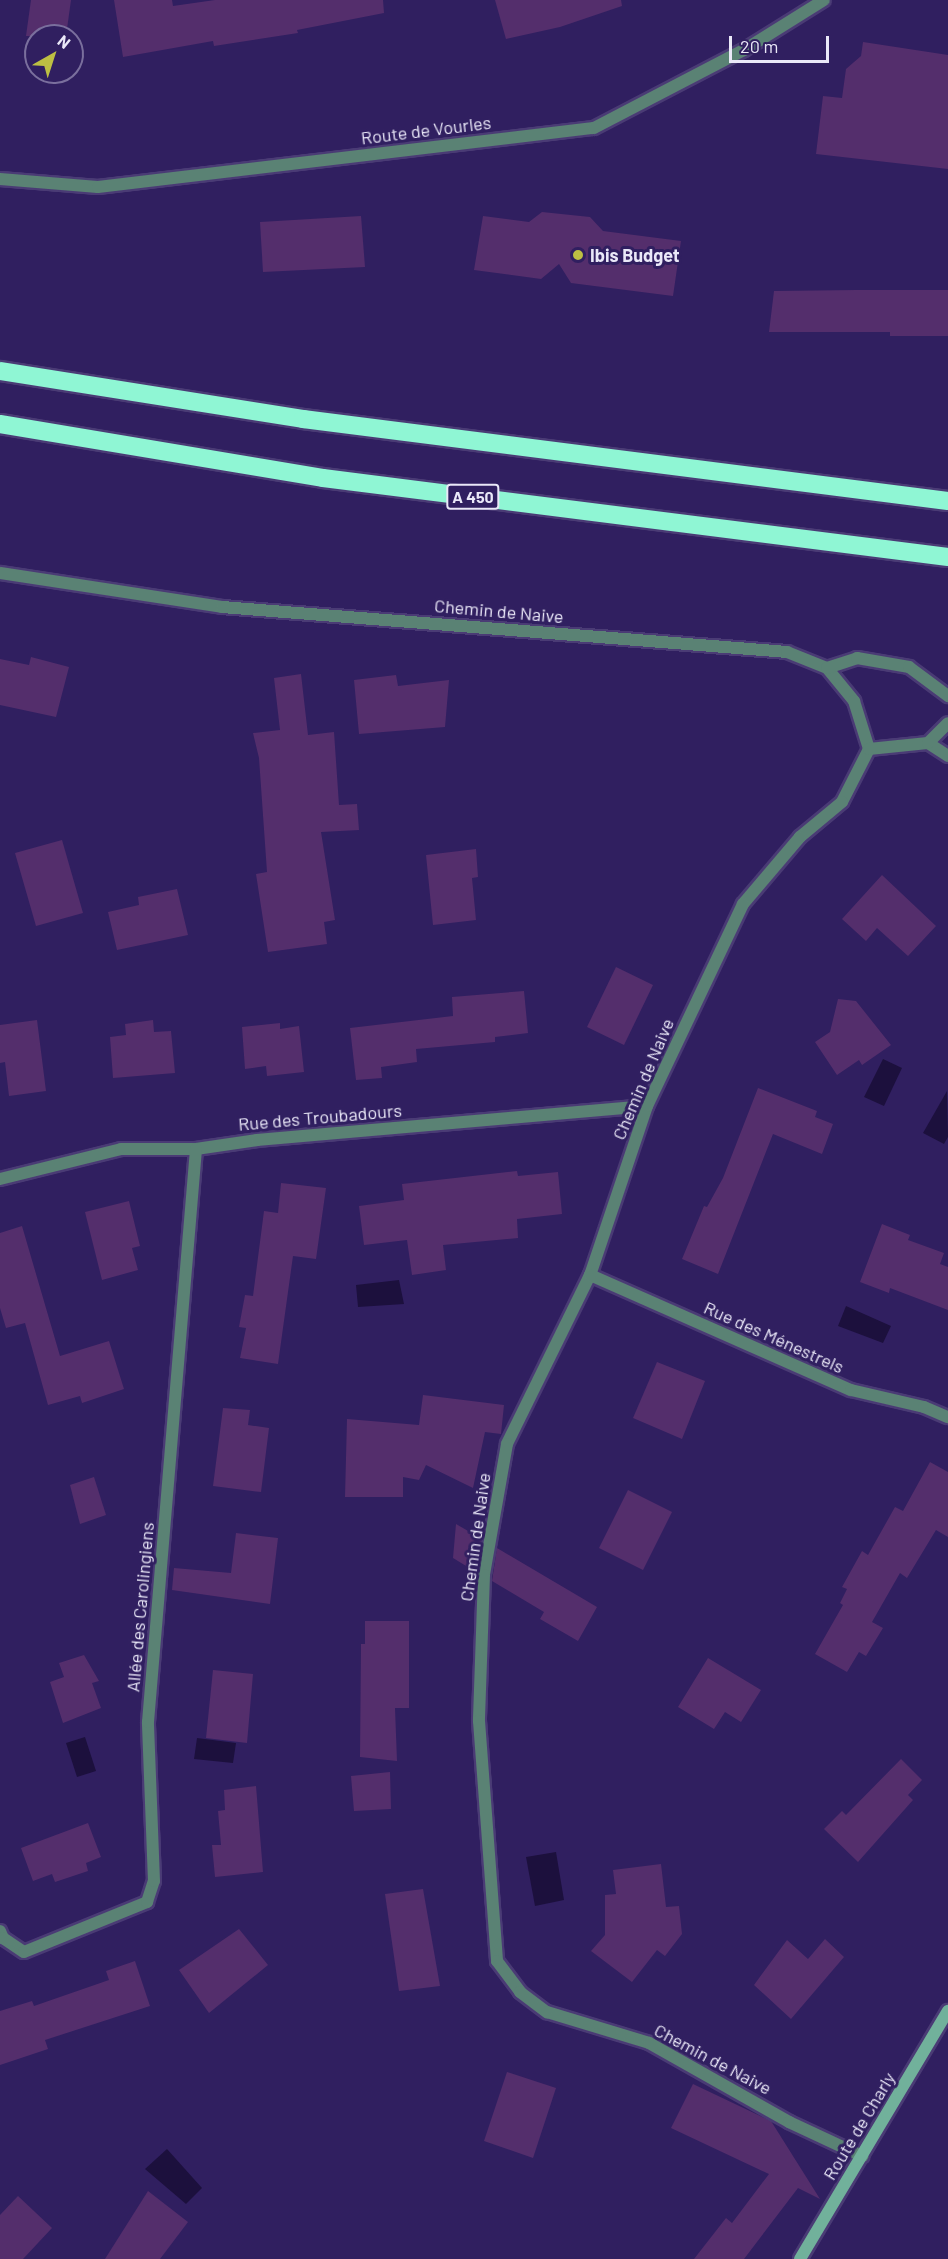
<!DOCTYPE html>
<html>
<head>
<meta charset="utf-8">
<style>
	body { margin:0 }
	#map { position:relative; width:948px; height:2259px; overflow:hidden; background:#301f60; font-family:Barlow,sans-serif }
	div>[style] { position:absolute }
	.water>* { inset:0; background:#1c103d }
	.building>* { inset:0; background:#542e6c }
	.roads { filter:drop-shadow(2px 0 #4a3b75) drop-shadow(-2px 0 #4a3b75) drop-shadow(0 2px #4a3b75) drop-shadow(0 -2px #4a3b75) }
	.minor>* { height:12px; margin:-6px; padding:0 6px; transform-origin:6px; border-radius:6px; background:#5a8274 }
	.secondary>* { height:12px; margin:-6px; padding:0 6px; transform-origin:6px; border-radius:6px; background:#71b19b }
	.motorway>* { height:18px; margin:-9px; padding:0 9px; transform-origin:9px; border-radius:9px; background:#8ff6d4 }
	.dots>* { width:16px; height:16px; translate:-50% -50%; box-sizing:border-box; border:3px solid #301f60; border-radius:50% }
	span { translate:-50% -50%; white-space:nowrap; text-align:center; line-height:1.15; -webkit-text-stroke:6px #301f60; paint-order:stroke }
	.shield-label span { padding:2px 4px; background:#301f60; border:2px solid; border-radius:4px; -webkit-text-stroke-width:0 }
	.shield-label { font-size:16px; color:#eae8f8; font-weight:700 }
	.street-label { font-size:18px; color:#eae8f8 }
	.poi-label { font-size:18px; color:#eae8f8; font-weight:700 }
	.left { translate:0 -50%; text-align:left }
	.north { position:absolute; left:24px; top:24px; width:60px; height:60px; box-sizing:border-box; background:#301f60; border:2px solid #7a6f9d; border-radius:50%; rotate:39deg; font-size:16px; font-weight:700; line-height:24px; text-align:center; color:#eae8f8 }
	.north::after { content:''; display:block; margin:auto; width:21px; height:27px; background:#bdbf43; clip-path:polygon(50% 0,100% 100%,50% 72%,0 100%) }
	.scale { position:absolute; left:729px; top:36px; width:100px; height:27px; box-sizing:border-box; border:3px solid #eae8f8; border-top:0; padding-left:8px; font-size:18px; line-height:21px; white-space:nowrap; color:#eae8f8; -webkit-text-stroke:4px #301f60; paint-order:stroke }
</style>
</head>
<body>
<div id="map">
	<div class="water">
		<div style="clip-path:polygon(883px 1059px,902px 1068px,884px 1106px,864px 1097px)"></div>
		<div style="clip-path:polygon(947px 1091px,948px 1137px,944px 1144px,923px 1133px)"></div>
		<div style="clip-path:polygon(399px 1280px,404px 1304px,358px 1307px,356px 1285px)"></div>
		<div style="clip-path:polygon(846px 1306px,891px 1326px,883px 1343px,838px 1326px)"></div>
		<div style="clip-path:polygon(85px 1737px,96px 1771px,77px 1777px,66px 1743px)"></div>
		<div style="clip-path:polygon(197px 1738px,236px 1743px,233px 1763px,194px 1759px)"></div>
		<div style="clip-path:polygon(556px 1852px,564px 1900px,535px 1906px,526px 1857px)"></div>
		<div style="clip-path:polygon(167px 2149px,202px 2188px,186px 2204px,145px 2169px)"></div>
	</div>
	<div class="building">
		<div style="clip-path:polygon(31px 0,71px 0,66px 36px,26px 36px)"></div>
		<div style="clip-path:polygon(114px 0,172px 0,173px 6px,215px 0,383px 0,384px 13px,297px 30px,298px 33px,214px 46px,213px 41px,123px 57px)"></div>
		<div style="clip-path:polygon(495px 0,621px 0,622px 6px,560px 27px,506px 39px)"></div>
		<div style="clip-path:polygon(863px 42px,948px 55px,948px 169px,816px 154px,823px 96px,842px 98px,846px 69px,861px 56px)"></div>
		<div style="clip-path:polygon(542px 212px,590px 217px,603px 231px,681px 241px,673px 296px,571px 283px,559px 264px,541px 279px,474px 270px,483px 216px,529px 222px)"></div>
		<div style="clip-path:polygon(361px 216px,365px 267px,263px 272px,260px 222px)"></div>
		<div style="clip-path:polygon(857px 290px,948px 290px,948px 336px,890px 336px,890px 332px,769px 332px,774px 291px)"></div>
		<div style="clip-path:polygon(31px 657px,69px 667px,56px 717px,0 705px,0 659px,29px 665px)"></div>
		<div style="clip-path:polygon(301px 674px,308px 735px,334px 732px,339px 805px,357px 804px,359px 830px,321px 832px,335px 920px,324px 922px,327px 944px,268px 952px,256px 874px,267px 872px,259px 758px,253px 733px,280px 730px,274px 678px)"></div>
		<div style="clip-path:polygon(396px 675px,398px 686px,449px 680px,445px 727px,359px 734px,354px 680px)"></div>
		<div style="clip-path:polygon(62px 840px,83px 913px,36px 926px,15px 853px)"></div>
		<div style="clip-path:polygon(476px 849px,478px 877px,472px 878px,476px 920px,433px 925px,426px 855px)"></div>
		<div style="clip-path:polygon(882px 875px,936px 926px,908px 956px,877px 928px,866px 941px,842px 919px)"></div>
		<div style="clip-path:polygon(177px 889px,188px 935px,117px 950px,108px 912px,139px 905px,138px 897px)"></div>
		<div style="clip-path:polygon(616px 967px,653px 985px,624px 1045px,587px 1027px)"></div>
		<div style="clip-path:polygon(524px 991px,528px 1033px,495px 1037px,495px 1042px,416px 1049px,417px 1062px,381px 1067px,382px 1078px,356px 1080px,350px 1028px,453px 1016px,452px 997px)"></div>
		<div style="clip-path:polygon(838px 999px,856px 1001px,891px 1045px,862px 1065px,859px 1060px,837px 1075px,815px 1042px,830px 1032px)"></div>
		<div style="clip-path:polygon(37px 1020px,46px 1091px,9px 1096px,5px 1062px,0 1063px,0 1025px)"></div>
		<div style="clip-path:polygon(153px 1020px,154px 1032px,171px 1031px,175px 1073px,113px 1078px,110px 1037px,126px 1035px,125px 1024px)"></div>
		<div style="clip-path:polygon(280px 1023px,280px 1029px,299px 1026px,304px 1072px,267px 1076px,266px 1066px,245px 1069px,242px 1027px)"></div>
		<div style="clip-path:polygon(758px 1088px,817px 1111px,815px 1117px,833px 1124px,822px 1154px,773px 1134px,718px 1274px,682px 1259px,704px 1206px,707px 1207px,723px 1178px)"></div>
		<div style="clip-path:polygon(517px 1171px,518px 1176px,558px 1172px,562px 1214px,517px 1219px,518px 1238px,443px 1245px,446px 1270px,412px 1275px,407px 1240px,364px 1245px,359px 1206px,404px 1200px,402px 1184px)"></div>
		<div style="clip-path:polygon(281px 1183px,326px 1188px,316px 1259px,293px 1256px,278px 1364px,240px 1358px,246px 1328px,239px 1327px,245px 1295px,253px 1296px,264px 1211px,278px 1213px)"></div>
		<div style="clip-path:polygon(129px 1201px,140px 1246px,132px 1248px,138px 1270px,102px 1280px,85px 1212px)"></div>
		<div style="clip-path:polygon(882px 1224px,910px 1235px,908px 1240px,944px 1253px,940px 1264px,948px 1267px,948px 1310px,890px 1288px,889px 1293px,860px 1282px)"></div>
		<div style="clip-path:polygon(22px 1226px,60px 1356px,109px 1341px,124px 1389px,82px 1403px,80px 1396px,48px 1405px,25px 1323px,6px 1328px,0 1308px,0 1233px)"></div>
		<div style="clip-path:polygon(657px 1362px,705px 1381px,682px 1439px,633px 1418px)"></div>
		<div style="clip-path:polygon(423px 1395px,504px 1405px,501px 1434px,485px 1432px,473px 1488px,426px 1465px,419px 1480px,403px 1477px,403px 1497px,345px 1497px,347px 1419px,419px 1425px)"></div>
		<div style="clip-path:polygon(223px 1408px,250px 1410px,248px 1425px,269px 1428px,261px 1492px,213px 1486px)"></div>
		<div style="clip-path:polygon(930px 1462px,948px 1472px,948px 1537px,936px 1530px,907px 1578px,900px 1573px,872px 1622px,883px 1628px,866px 1656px,859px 1652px,847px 1672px,815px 1654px,843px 1605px,840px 1603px,847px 1589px,842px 1587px,862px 1551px,868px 1555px,895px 1507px,903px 1511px)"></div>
		<div style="clip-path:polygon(94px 1477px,106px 1515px,80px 1524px,70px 1485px)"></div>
		<div style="clip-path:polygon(628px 1490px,672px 1512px,643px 1570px,599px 1548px)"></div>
		<div style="clip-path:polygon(456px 1524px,482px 1539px,476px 1572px,453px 1558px)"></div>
		<div style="clip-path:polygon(236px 1533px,278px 1538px,270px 1604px,172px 1590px,174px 1568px,231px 1573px)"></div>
		<div style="clip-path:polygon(497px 1548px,597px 1607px,578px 1641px,540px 1619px,544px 1612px,492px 1581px)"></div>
		<div style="clip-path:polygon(365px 1621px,409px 1621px,409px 1708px,395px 1708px,397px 1761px,360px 1757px,361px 1644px,365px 1644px)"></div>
		<div style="clip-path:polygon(84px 1655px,99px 1681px,92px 1683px,101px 1708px,63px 1723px,50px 1682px,64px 1677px,59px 1663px)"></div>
		<div style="clip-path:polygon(708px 1658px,761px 1690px,741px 1722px,725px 1712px,714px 1729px,678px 1707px)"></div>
		<div style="clip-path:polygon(213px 1670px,253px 1674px,247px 1743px,206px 1738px)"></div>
		<div style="clip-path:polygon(901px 1759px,922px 1780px,908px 1795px,913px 1800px,858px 1862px,824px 1829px,842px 1811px,846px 1815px)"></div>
		<div style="clip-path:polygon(390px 1772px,391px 1809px,354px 1811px,351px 1776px)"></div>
		<div style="clip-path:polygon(256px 1786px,263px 1872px,215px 1877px,212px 1845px,221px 1845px,218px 1811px,225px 1810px,224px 1790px)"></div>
		<div style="clip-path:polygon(88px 1823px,101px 1857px,86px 1863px,88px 1871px,55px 1882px,52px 1874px,33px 1881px,21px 1848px)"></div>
		<div style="clip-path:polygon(661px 1864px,666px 1907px,679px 1906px,682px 1934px,665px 1956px,657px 1950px,632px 1982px,591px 1951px,605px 1935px,605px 1895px,616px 1894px,613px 1870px)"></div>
		<div style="clip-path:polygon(423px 1889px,440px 1986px,399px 1991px,385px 1894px)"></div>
		<div style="clip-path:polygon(239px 1929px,268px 1965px,209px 2013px,179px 1970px)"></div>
		<div style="clip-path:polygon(825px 1939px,844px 1957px,791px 2019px,754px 1985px,787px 1940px,808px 1959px)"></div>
		<div style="clip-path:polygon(135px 1961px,150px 2006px,45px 2040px,48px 2049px,0 2065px,0 2011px,32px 2001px,34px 2006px,109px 1980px,106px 1971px)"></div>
		<div style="clip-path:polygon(507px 2072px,556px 2088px,533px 2158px,484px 2141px)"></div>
		<div style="clip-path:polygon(693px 2084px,771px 2121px,820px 2199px,798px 2188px,744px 2259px,694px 2259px,726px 2218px,732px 2223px,769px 2174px,671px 2128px)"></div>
		<div style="clip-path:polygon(148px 2191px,188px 2222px,160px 2259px,105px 2259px)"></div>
		<div style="clip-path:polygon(18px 2196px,52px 2228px,23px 2259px,0 2259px,0 2215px)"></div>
	</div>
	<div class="roads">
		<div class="minor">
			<div style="left:0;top:179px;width:98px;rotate:4.7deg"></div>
			<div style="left:98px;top:187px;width:499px;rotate:-6.8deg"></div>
			<div style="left:594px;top:128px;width:169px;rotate:-27.5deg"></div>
			<div style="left:744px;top:50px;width:94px;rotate:-32deg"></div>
			<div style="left:0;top:573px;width:225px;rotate:8.7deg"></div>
			<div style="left:222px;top:607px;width:567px;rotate:4.55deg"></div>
			<div style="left:787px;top:652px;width:43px;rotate:21.8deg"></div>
			<div style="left:827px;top:668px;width:43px;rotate:50.7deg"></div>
			<div style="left:854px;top:701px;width:50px;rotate:72.6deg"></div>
			<div style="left:869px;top:749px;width:59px;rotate:117deg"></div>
			<div style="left:842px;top:802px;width:55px;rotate:140.2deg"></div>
			<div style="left:800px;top:837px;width:88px;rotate:130.4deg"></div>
			<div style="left:743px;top:904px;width:224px;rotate:115.4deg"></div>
			<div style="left:647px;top:1106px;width:178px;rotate:108.6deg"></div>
			<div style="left:590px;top:1275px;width:188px;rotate:116.2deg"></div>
			<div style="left:507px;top:1444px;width:133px;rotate:100deg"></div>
			<div style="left:484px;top:1575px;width:146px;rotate:92deg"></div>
			<div style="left:479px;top:1721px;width:241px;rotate:85.7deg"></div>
			<div style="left:497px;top:1961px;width:39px;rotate:53deg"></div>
			<div style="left:520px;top:1992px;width:34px;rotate:37deg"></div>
			<div style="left:547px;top:2012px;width:107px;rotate:16.9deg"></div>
			<div style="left:649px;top:2043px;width:161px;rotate:29.4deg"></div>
			<div style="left:789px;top:2122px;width:81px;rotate:25deg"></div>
			<div style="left:827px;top:668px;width:32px;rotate:-18deg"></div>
			<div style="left:857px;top:658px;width:53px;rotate:9.8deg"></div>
			<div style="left:909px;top:667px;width:49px;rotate:36.6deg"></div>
			<div style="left:928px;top:743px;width:24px;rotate:33deg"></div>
			<div style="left:869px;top:749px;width:59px;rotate:-5.8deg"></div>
			<div style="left:928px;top:743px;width:28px;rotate:-45deg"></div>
			<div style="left:0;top:1179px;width:125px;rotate:-13.9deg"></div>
			<div style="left:121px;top:1149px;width:75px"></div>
			<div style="left:196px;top:1149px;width:62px;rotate:-8.4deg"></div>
			<div style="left:257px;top:1140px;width:391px;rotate:-5deg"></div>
			<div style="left:590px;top:1275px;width:285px;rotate:23.8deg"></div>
			<div style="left:851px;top:1390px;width:75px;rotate:13.1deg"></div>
			<div style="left:924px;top:1407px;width:26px;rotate:23deg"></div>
			<div style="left:0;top:1931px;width:8px;rotate:67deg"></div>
			<div style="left:3px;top:1938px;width:25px;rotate:34deg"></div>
			<div style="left:24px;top:1952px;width:133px;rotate:-22.1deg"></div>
			<div style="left:147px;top:1902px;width:22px;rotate:-72deg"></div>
			<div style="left:154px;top:1881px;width:159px;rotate:-92.2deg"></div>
			<div style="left:148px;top:1722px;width:575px;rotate:-85.21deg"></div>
		</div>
		<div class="secondary">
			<div style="left:800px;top:2259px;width:289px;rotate:-59.2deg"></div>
		</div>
		<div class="motorway">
			<div style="left:0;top:371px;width:307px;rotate:9deg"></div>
			<div style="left:303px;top:419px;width:650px;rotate:7.25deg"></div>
			<div style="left:0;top:424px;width:327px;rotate:9.5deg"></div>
			<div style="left:323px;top:478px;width:630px;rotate:7.2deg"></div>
		</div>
	</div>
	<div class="dots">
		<div style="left:578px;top:255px;background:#bdbf43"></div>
	</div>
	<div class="shield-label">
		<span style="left:473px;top:497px">A 450</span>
	</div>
	<div class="street-label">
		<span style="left:426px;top:130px;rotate:-7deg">Route de Vourles</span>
		<span style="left:499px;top:611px;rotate:5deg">Chemin de Naive</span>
		<span style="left:643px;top:1079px;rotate:-67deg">Chemin de Naive</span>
		<span style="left:320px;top:1117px;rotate:-5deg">Rue des Troubadours</span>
		<span style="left:774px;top:1337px;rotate:24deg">Rue des Ménestrels</span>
		<span style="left:475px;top:1537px;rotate:-82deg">Chemin de Naive</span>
		<span style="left:140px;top:1607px;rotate:-85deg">Allée des Carolingiens</span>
		<span style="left:713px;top:2059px;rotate:28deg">Chemin de Naive</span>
		<span style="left:859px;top:2126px;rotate:-59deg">Route de Charly</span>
	</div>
	<div class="poi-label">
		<span class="left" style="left:590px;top:255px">Ibis Budget</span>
	</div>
	<div class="north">N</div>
	<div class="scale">20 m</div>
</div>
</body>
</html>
